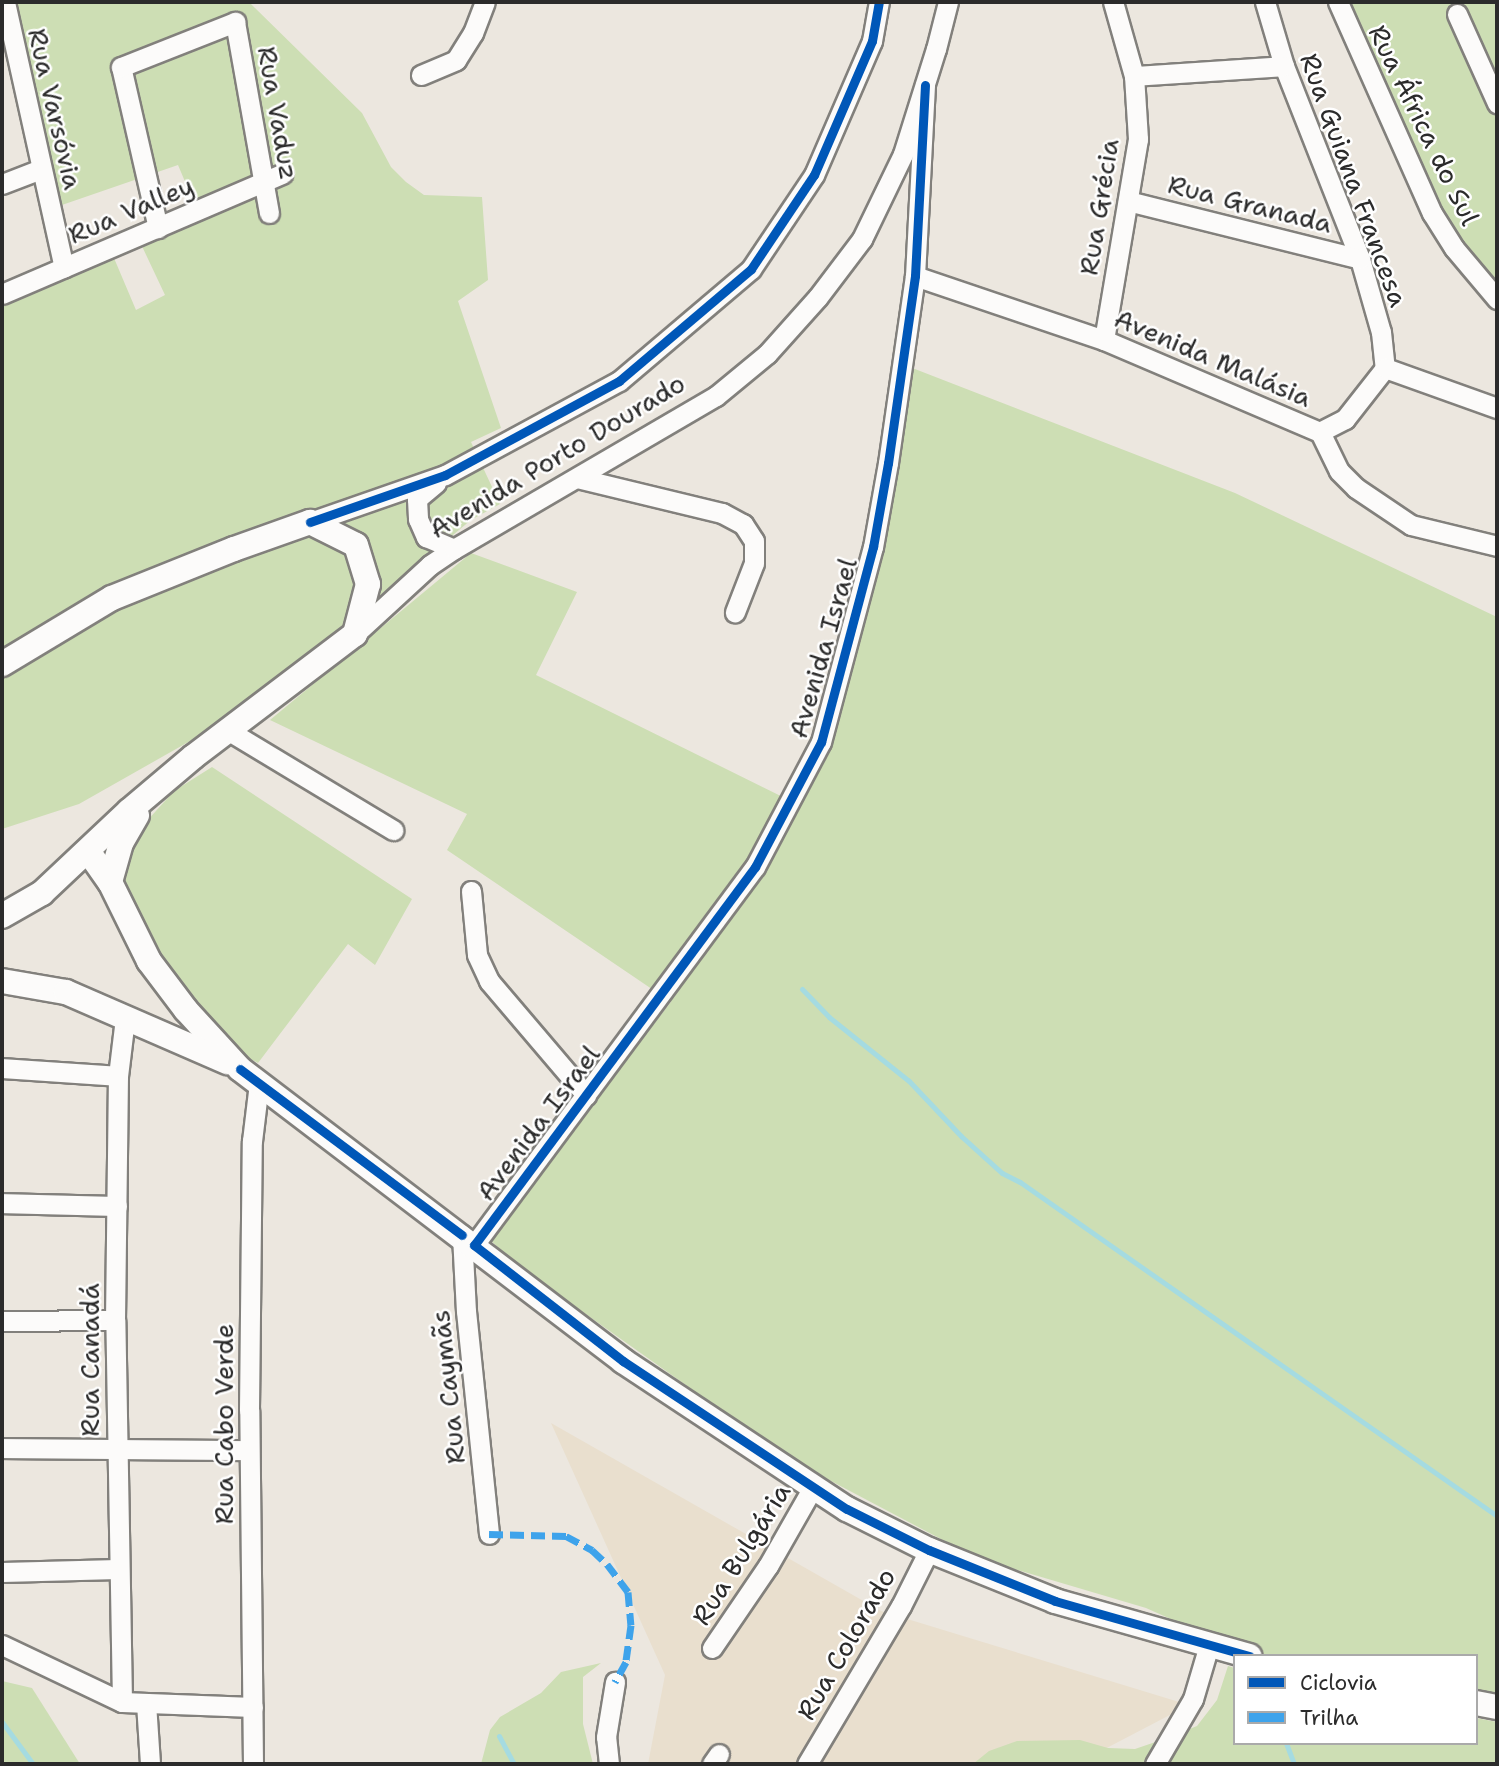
<!DOCTYPE html>
<html>
<head>
<meta charset="utf-8">
<style>
	body { margin:0 }
	#map { position:relative; width:1499px; height:1766px; overflow:hidden; background:#ece7df; font-family:"Shantell Sans",sans-serif }
	div>[style] { position:absolute }
	.built>* { inset:0; background:#e9dfce }
	.green>* { inset:0; background:#cddeb4 }
	.stream>* { height:5px; margin:-2.5px; padding:0 2.5px; transform-origin:2.5px; border-radius:2.5px; background:#a5dbe1 }
	.roads { filter:drop-shadow(2px 0 #82807c) drop-shadow(-2px 0 #82807c) drop-shadow(0 2px #82807c) drop-shadow(0 -2px #82807c) }
	.minor>* { height:19px; margin:-9.5px; padding:0 9.5px; transform-origin:9.5px; border-radius:9.5px; background:#fcfbfa }
	.major>* { height:24px; margin:-12px; padding:0 12px; transform-origin:12px; border-radius:12px; background:#fcfbfa }
	.quiet>* { height:7px; margin-top:-3.5px; transform-origin:0; background:repeating-linear-gradient(90deg,#3ea3eb 0 14px,transparent 0 21px) }
	.cycleway>* { height:9px; margin:-4.5px; padding:0 4.5px; transform-origin:4.5px; border-radius:4.5px; background:#0057b8 }
	span { translate:-50% -50%; white-space:nowrap; text-align:center; line-height:1.15; -webkit-text-stroke:5px #fff; paint-order:stroke }
	.street-label { font-size:26px; color:#2b2b2b }
	.frame { position:absolute; inset:0; border:4px solid #2b2b2b; pointer-events:none }
	.legend { position:absolute; left:1233px; top:1654px; width:245px; height:91px; box-sizing:border-box; background:#fff; border:2px solid #aaa; margin:0; padding:9px 12px; list-style:none; font-size:21px; color:#2b2b2b }
	.legend li { display:flex; align-items:center; gap:14px; height:35px }
	.legend b { width:35px; border:2px solid #aaa }
</style>
</head>
<body>
<div id="map">
	<div class="built">
		<div style="clip-path:polygon(551px 1423px,881px 1611px,1189px 1705px,1076px 1764px,648px 1764px,665px 1675px)"></div>
	</div>
	<div class="green">
		<div style="clip-path:polygon(15px 2px,249px 2px,362px 113px,391px 167px,406px 182px,424px 195px,482px 197px,488px 280px,458px 301px,501px 428px,471px 442px,500px 504px,471px 520px,236px 715px,79px 804px,2px 829px,2px 300px,111px 251px,136px 310px,165px 295px,140px 242px,197px 210px,178px 165px,59px 206px)"></div>
		<div style="clip-path:polygon(1339px 2px,1497px 2px,1497px 285px,1440px 220px)"></div>
		<div style="clip-path:polygon(902px 364px,1235px 493px,1497px 617px,1497px 1695px,1476px 1690px,1476px 1656px,1254px 1656px,1146px 1608px,977px 1558px,793px 1461px,518px 1266px,487px 1237px,671px 1002px,447px 850px,467px 814px,270px 720px,471px 553px,577px 592px,536px 675px,801px 806px,832px 747px,851px 668px,872px 575px)"></div>
		<div style="clip-path:polygon(212px 767px,412px 899px,375px 965px,348px 944px,258px 1063px,234px 1050px,187px 993px,146px 937px,122px 879px,136px 833px,174px 791px)"></div>
		<div style="clip-path:polygon(601px 1663px,583px 1677px,583px 1724px,593px 1764px,481px 1764px,490px 1730px,500px 1717px,541px 1693px,561px 1672px)"></div>
		<div style="clip-path:polygon(1228px 1666px,1235px 1668px,1235px 1743px,1476px 1743px,1476px 1718px,1497px 1722px,1497px 1764px,973px 1764px,989px 1751px,1017px 1741px,1080px 1740px,1108px 1748px,1135px 1749px,1170px 1737px,1197px 1726px,1217px 1700px)"></div>
		<div style="clip-path:polygon(2px 1681px,32px 1688px,80px 1764px,2px 1764px)"></div>
	</div>
	<div class="stream">
		<div style="left:802px;top:989px;width:39px;rotate:46deg"></div>
		<div style="left:829px;top:1017px;width:102px;rotate:38.7deg"></div>
		<div style="left:909px;top:1081px;width:76px;rotate:46.6deg"></div>
		<div style="left:961px;top:1136px;width:55px;rotate:42.1deg"></div>
		<div style="left:1002px;top:1173px;width:20px;rotate:27deg"></div>
		<div style="left:1020px;top:1182px;width:582px;rotate:35deg"></div>
		<div style="left:2px;top:1722px;width:52px;rotate:53.6deg"></div>
		<div style="left:499px;top:1736px;width:32px;rotate:62deg"></div>
		<div style="left:1286px;top:1743px;width:22px;rotate:69deg"></div>
	</div>
	<div class="roads">
		<div class="minor">
			<div style="left:5px;top:2px;width:272px;rotate:77.5deg"></div>
			<div style="left:1265px;top:2px;width:67px;rotate:73.5deg"></div>
			<div style="left:1284px;top:66px;width:207px;rotate:68.5deg"></div>
			<div style="left:1360px;top:259px;width:76px;rotate:74deg"></div>
			<div style="left:1381px;top:332px;width:36px;rotate:84deg"></div>
			<div style="left:1385px;top:368px;width:65px;rotate:128.1deg"></div>
			<div style="left:1345px;top:419px;width:28px;rotate:153deg"></div>
			<div style="left:1338px;top:2px;width:231px;rotate:66deg"></div>
			<div style="left:1432px;top:213px;width:41px;rotate:57.8deg"></div>
			<div style="left:1454px;top:248px;width:67px;rotate:49.9deg"></div>
			<div style="left:1457px;top:14px;width:98px;rotate:65.8deg"></div>
			<div style="left:421px;top:75px;width:38px;rotate:-23deg"></div>
			<div style="left:456px;top:60px;width:32px;rotate:-58deg"></div>
			<div style="left:473px;top:33px;width:33px;rotate:-69deg"></div>
			<div style="left:1134px;top:76px;width:150px;rotate:-3.8deg"></div>
			<div style="left:2px;top:184px;width:42px;rotate:-21deg"></div>
			<div style="left:1128px;top:201px;width:239px;rotate:14deg"></div>
			<div style="left:158px;top:228px;width:165px;rotate:-102.9deg"></div>
			<div style="left:121px;top:67px;width:123px;rotate:-21.5deg"></div>
			<div style="left:235px;top:22px;width:194px;rotate:79.9deg"></div>
			<div style="left:915px;top:276px;width:200px;rotate:18.7deg"></div>
			<div style="left:1104px;top:340px;width:235px;rotate:23.1deg"></div>
			<div style="left:1320px;top:432px;width:43px;rotate:64deg"></div>
			<div style="left:1339px;top:471px;width:24px;rotate:45deg"></div>
			<div style="left:1356px;top:488px;width:66px;rotate:33.9deg"></div>
			<div style="left:1411px;top:525px;width:89px;rotate:13.7deg"></div>
			<div style="left:2px;top:294px;width:305px;rotate:-23.2deg"></div>
			<div style="left:1104px;top:340px;width:204px;rotate:-80.4deg"></div>
			<div style="left:1138px;top:139px;width:63px;rotate:-93.6deg"></div>
			<div style="left:1134px;top:76px;width:77px;rotate:-105.8deg"></div>
			<div style="left:1385px;top:368px;width:119px;rotate:19.7deg"></div>
			<div style="left:577px;top:478px;width:149px;rotate:13.6deg"></div>
			<div style="left:722px;top:513px;width:24px;rotate:28deg"></div>
			<div style="left:743px;top:524px;width:20px;rotate:57deg"></div>
			<div style="left:754px;top:541px;width:22px;rotate:90deg"></div>
			<div style="left:754px;top:563px;width:53px;rotate:111.2deg"></div>
			<div style="left:436px;top:483px;width:25px;rotate:140deg"></div>
			<div style="left:417px;top:499px;width:20px;rotate:87deg"></div>
			<div style="left:418px;top:519px;width:20px;rotate:66deg"></div>
			<div style="left:426px;top:537px;width:30px;rotate:23deg"></div>
			<div style="left:310px;top:522px;width:143px;rotate:-19.2deg"></div>
			<div style="left:445px;top:475px;width:198px;rotate:-28.4deg"></div>
			<div style="left:619px;top:381px;width:173px;rotate:-40.3deg"></div>
			<div style="left:751px;top:269px;width:113px;rotate:-56.2deg"></div>
			<div style="left:814px;top:175px;width:146px;rotate:-66.6deg"></div>
			<div style="left:872px;top:41px;width:40px;rotate:-80deg"></div>
			<div style="left:355px;top:634px;width:102px;rotate:-42.6deg"></div>
			<div style="left:430px;top:565px;width:29px;rotate:-34deg"></div>
			<div style="left:454px;top:549px;width:303px;rotate:-30.3deg"></div>
			<div style="left:716px;top:396px;width:66px;rotate:-39.5deg"></div>
			<div style="left:767px;top:354px;width:76px;rotate:-48.2deg"></div>
			<div style="left:818px;top:297px;width:73px;rotate:-52.8deg"></div>
			<div style="left:862px;top:239px;width:94px;rotate:-64.2deg"></div>
			<div style="left:903px;top:154px;width:110px;rotate:-72.6deg"></div>
			<div style="left:936px;top:49px;width:49px;rotate:-75.7deg"></div>
			<div style="left:229px;top:731px;width:192px;rotate:31.1deg"></div>
			<div style="left:471px;top:891px;width:64px;rotate:84.6deg"></div>
			<div style="left:477px;top:955px;width:29px;rotate:65deg"></div>
			<div style="left:489px;top:981px;width:150px;rotate:49.6deg"></div>
			<div style="left:2px;top:1068px;width:116px;rotate:3.9deg"></div>
			<div style="left:2px;top:1203px;width:115px;rotate:1.5deg"></div>
			<div style="left:462px;top:1235px;width:76px;rotate:87deg"></div>
			<div style="left:466px;top:1311px;width:224px;rotate:84.1deg"></div>
			<div style="left:474px;top:1245px;width:471px;rotate:-53.4deg"></div>
			<div style="left:755px;top:867px;width:141px;rotate:-62.2deg"></div>
			<div style="left:821px;top:742px;width:202px;rotate:-75.1deg"></div>
			<div style="left:873px;top:547px;width:85px;rotate:-79.9deg"></div>
			<div style="left:888px;top:463px;width:189px;rotate:-81.8deg"></div>
			<div style="left:915px;top:276px;width:191px;rotate:-87deg"></div>
			<div style="left:2px;top:1321px;width:113px;rotate:-0.5deg"></div>
			<div style="left:2px;top:1448px;width:247px;rotate:0.5deg"></div>
			<div style="left:2px;top:1572px;width:116px;rotate:-1.5deg"></div>
			<div style="left:2px;top:1645px;width:133px;rotate:25.4deg"></div>
			<div style="left:122px;top:1702px;width:131px;rotate:2.2deg"></div>
			<div style="left:712px;top:1648px;width:99px;rotate:-55.7deg"></div>
			<div style="left:768px;top:1566px;width:91px;rotate:-60.3deg"></div>
			<div style="left:122px;top:1702px;width:382px;rotate:-91deg"></div>
			<div style="left:115px;top:1320px;width:244px;rotate:-89.3deg"></div>
			<div style="left:118px;top:1076px;width:58px;rotate:-83.1deg"></div>
			<div style="left:146px;top:1703px;width:61px;rotate:86.2deg"></div>
			<div style="left:253px;top:1764px;width:354px;rotate:-90.6deg"></div>
			<div style="left:249px;top:1410px;width:269px;rotate:-89.4deg"></div>
			<div style="left:252px;top:1141px;width:58px;rotate:-83.1deg"></div>
			<div style="left:609px;top:1764px;width:27px;rotate:-96deg"></div>
			<div style="left:606px;top:1737px;width:56px;rotate:-80.7deg"></div>
			<div style="left:712px;top:1764px;width:12px;rotate:-55deg"></div>
			<div style="left:807px;top:1764px;width:184px;rotate:-59.3deg"></div>
			<div style="left:901px;top:1606px;width:63px;rotate:-63.4deg"></div>
			<div style="left:1155px;top:1764px;width:75px;rotate:-59.7deg"></div>
			<div style="left:1193px;top:1699px;width:56px;rotate:-73.5deg"></div>
		</div>
		<div class="major">
			<div style="left:2px;top:664px;width:128px;rotate:-31deg"></div>
			<div style="left:112px;top:598px;width:131px;rotate:-21.9deg"></div>
			<div style="left:234px;top:549px;width:81px;rotate:-19.6deg"></div>
			<div style="left:310px;top:522px;width:51px;rotate:26.6deg"></div>
			<div style="left:356px;top:545px;width:41px;rotate:72.9deg"></div>
			<div style="left:368px;top:584px;width:52px;rotate:104.6deg"></div>
			<div style="left:355px;top:634px;width:203px;rotate:142.8deg"></div>
			<div style="left:193px;top:757px;width:84px;rotate:139.8deg"></div>
			<div style="left:129px;top:811px;width:120px;rotate:136.7deg"></div>
			<div style="left:42px;top:893px;width:46px;rotate:150.1deg"></div>
			<div style="left:88px;top:851px;width:38px;rotate:55deg"></div>
			<div style="left:110px;top:882px;width:88px;rotate:63.7deg"></div>
			<div style="left:149px;top:961px;width:61px;rotate:52.9deg"></div>
			<div style="left:186px;top:1010px;width:80px;rotate:47.5deg"></div>
			<div style="left:240px;top:1069px;width:482px;rotate:37.3deg"></div>
			<div style="left:623px;top:1361px;width:268px;rotate:33.5deg"></div>
			<div style="left:847px;top:1509px;width:92px;rotate:26.6deg"></div>
			<div style="left:929px;top:1550px;width:136px;rotate:22deg"></div>
			<div style="left:1055px;top:1601px;width:202px;rotate:15.8deg"></div>
			<div style="left:110px;top:882px;width:41px;rotate:-74.2deg"></div>
			<div style="left:121px;top:843px;width:32px;rotate:-60deg"></div>
			<div style="left:2px;top:981px;width:65px;rotate:9.8deg"></div>
			<div style="left:66px;top:992px;width:176px;rotate:23.5deg"></div>
			<div style="left:1476px;top:1703px;width:21px;rotate:11deg"></div>
		</div>
	</div>
	<div class="quiet">
		<div style="left:489px;top:1534px;width:77px;rotate:1.5deg"></div>
		<div style="left:566px;top:1536px;width:30px;rotate:28deg"></div>
		<div style="left:592px;top:1550px;width:21px;rotate:43deg"></div>
		<div style="left:607px;top:1564px;width:35px;rotate:53deg"></div>
		<div style="left:628px;top:1592px;width:33px;rotate:85deg"></div>
		<div style="left:631px;top:1625px;width:37px;rotate:98deg"></div>
		<div style="left:626px;top:1662px;width:23px;rotate:119deg"></div>
	</div>
	<div class="cycleway">
		<div style="left:925px;top:85px;width:191px;rotate:93deg"></div>
		<div style="left:915px;top:276px;width:189px;rotate:98.2deg"></div>
		<div style="left:888px;top:463px;width:85px;rotate:100.1deg"></div>
		<div style="left:873px;top:547px;width:202px;rotate:104.9deg"></div>
		<div style="left:821px;top:742px;width:141px;rotate:117.8deg"></div>
		<div style="left:755px;top:867px;width:471px;rotate:126.6deg"></div>
		<div style="left:474px;top:1245px;width:189px;rotate:37.9deg"></div>
		<div style="left:623px;top:1361px;width:268px;rotate:33.5deg"></div>
		<div style="left:847px;top:1509px;width:92px;rotate:26.6deg"></div>
		<div style="left:929px;top:1550px;width:136px;rotate:22deg"></div>
		<div style="left:1055px;top:1601px;width:202px;rotate:15.8deg"></div>
		<div style="left:310px;top:522px;width:143px;rotate:-19.2deg"></div>
		<div style="left:445px;top:475px;width:198px;rotate:-28.4deg"></div>
		<div style="left:619px;top:381px;width:173px;rotate:-40.3deg"></div>
		<div style="left:751px;top:269px;width:113px;rotate:-56.2deg"></div>
		<div style="left:814px;top:175px;width:146px;rotate:-66.6deg"></div>
		<div style="left:872px;top:41px;width:40px;rotate:-80deg"></div>
		<div style="left:240px;top:1069px;width:277px;rotate:36.8deg"></div>
	</div>
	<div class="street-label">
		<span style="left:55px;top:109px;rotate:77deg">Rua Varsóvia</span>
		<span style="left:278px;top:113px;rotate:80deg">Rua Vaduz</span>
		<span style="left:1424px;top:125px;rotate:64deg">Rua África do Sul</span>
		<span style="left:1354px;top:180px;rotate:70deg">Rua Guiana Francesa</span>
		<span style="left:1250px;top:204px;rotate:14deg">Rua Granada</span>
		<span style="left:1099px;top:207px;rotate:-81deg">Rua Grécia</span>
		<span style="left:131px;top:210px;rotate:-23deg">Rua Valley</span>
		<span style="left:1213px;top:358px;rotate:23deg">Avenida Malásia</span>
		<span style="left:557px;top:456px;rotate:-31deg">Avenida Porto Dourado</span>
		<span style="left:823px;top:648px;rotate:-74deg">Avenida Israel</span>
		<span style="left:538px;top:1123px;rotate:-53deg">Avenida Israel</span>
		<span style="left:90px;top:1360px;rotate:-90deg">Rua Canadá</span>
		<span style="left:448px;top:1387px;rotate:-96deg">Rua Caymãs</span>
		<span style="left:224px;top:1424px;rotate:-90deg">Rua Cabo Verde</span>
		<span style="left:741px;top:1554px;rotate:-58deg">Rua Bulgária</span>
		<span style="left:846px;top:1644px;rotate:-60deg">Rua Colorado</span>
	</div>
	<div class="frame"></div>
	<ul class="legend">
	<li><b style="height:9px;background:#0057b8"></b>Ciclovia</li>
	<li><b style="height:9px;background:#3ea3eb"></b>Trilha</li>
	</ul>
</div>
</body>
</html>
